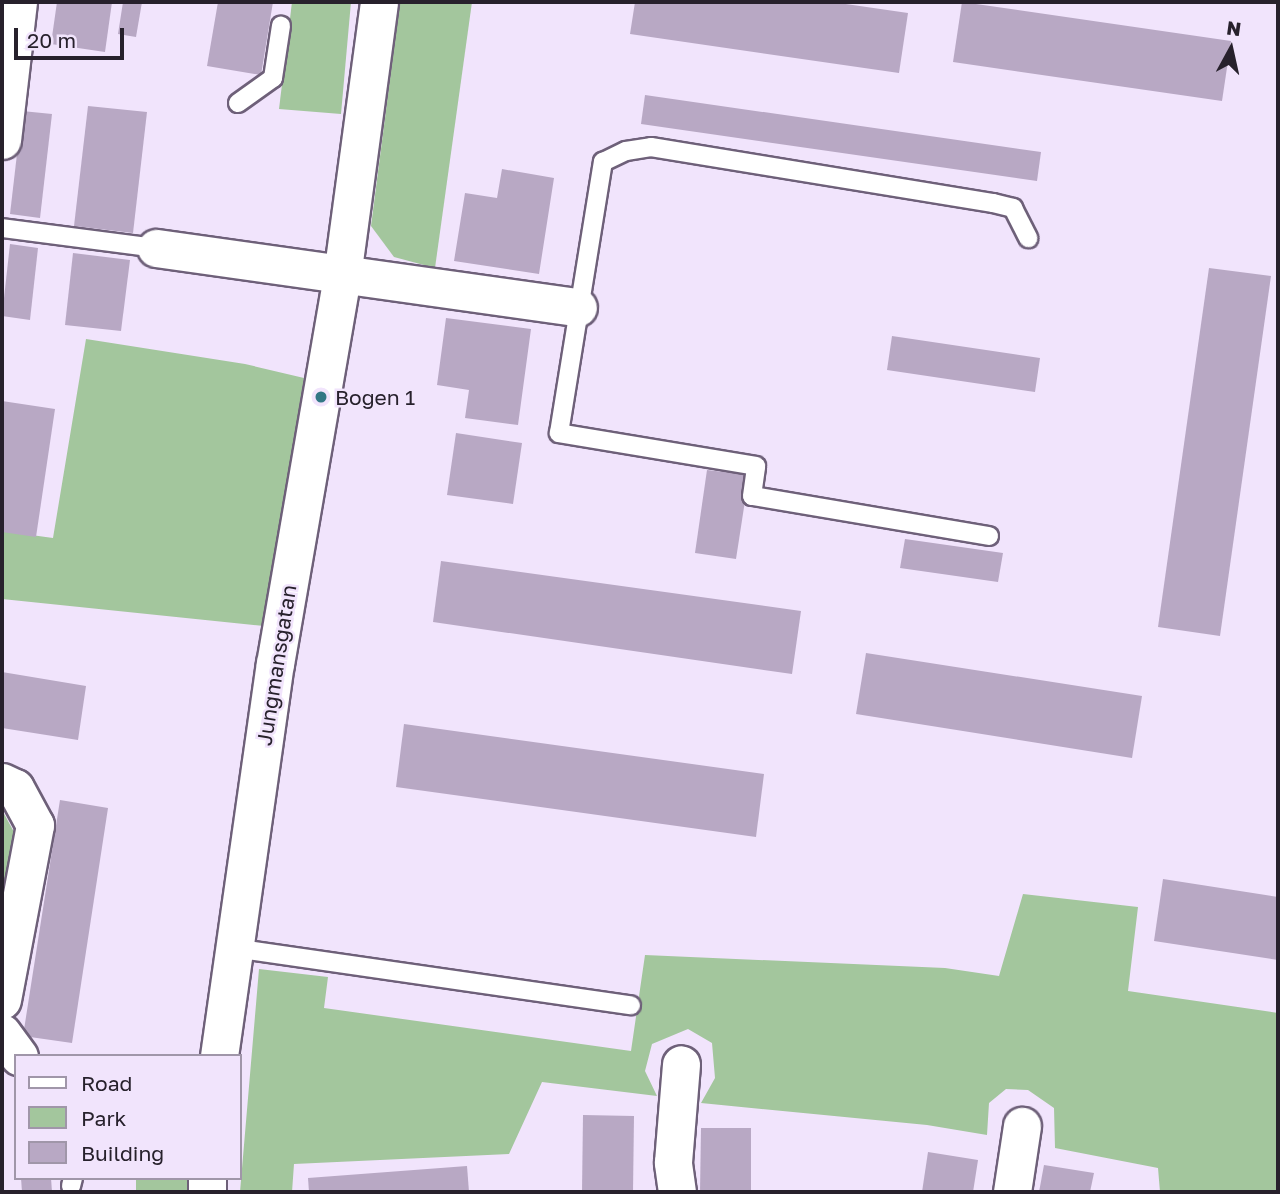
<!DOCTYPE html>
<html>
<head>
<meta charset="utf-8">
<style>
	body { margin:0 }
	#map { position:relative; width:1280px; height:1194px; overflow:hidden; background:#f1e4fc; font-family:"Golos Text",sans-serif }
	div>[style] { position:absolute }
	.green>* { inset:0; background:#a3c69d }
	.building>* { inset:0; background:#b8a8c4 }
	.roads { filter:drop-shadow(2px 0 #6e6079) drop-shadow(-2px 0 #6e6079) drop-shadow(0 2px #6e6079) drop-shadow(0 -2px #6e6079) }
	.service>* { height:18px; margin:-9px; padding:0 9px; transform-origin:9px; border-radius:9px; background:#fff }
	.minor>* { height:37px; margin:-18.5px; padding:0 18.5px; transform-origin:18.5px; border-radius:18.5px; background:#fff }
	.dots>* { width:19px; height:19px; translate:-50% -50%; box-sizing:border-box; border:4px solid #f1e4fc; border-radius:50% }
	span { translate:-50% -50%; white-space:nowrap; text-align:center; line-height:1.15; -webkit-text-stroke:5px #f1e4fc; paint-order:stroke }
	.poi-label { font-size:21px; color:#27212c }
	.left { translate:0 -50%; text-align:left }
	.street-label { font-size:21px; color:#27212c }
	.frame { position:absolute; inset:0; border:4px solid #27212c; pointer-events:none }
	.legend { position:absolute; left:14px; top:1054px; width:228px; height:126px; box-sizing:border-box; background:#f1e4fc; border:2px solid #a096a9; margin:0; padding:9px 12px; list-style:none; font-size:21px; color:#27212c }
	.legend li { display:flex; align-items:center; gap:14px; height:35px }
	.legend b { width:35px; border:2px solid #a096a9 }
	.north { position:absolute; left:1196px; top:14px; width:70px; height:70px; -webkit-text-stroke:5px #f1e4fc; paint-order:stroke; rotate:8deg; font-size:19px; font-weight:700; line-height:28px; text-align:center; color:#27212c }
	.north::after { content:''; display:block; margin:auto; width:24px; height:32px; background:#27212c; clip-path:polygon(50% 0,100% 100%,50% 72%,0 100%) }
	.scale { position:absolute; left:14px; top:28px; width:110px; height:32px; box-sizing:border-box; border:4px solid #27212c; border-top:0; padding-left:9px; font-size:21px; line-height:24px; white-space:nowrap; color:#27212c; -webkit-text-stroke:5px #f1e4fc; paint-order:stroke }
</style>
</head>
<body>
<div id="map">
	<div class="green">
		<div style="clip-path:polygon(292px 2px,351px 2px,341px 114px,279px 109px)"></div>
		<div style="clip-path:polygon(400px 2px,472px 2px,435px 268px,394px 257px,371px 226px)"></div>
		<div style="clip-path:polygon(86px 339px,245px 364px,304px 378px,264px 626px,2px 599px,2px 531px,53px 538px)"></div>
		<div style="clip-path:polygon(2px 810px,14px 832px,2px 894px)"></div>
		<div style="clip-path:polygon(1023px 894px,1138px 907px,1128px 991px,1278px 1013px,1278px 1192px,1160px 1192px,1158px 1168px,1055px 1148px,1054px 1108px,1028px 1090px,1006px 1089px,989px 1103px,987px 1135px,927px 1125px,701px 1103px,715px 1078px,712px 1043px,688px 1029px,652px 1044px,645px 1071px,657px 1096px,542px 1082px,509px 1154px,294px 1164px,292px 1192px,240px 1192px,259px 969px,328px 977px,324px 1008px,631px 1051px,645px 955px,945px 968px,999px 976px)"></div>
		<div style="clip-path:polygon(136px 1178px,193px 1178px,193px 1192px,136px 1192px)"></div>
	</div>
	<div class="building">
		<div style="clip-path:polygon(57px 2px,112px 2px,105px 52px,51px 44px)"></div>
		<div style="clip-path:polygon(123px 2px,142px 2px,136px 37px,118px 34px)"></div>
		<div style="clip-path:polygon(218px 2px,273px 2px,261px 75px,207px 66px)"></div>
		<div style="clip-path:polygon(635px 2px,832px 2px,908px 13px,899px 73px,630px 34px)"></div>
		<div style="clip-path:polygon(962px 2px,1231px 41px,1222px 101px,953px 62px)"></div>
		<div style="clip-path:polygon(645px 95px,1041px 152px,1037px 181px,641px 124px)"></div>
		<div style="clip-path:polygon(88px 106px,147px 112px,133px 233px,74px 226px)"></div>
		<div style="clip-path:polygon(22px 111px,52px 114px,40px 218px,10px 214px)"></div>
		<div style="clip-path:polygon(502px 169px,554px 178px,539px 274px,454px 261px,465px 193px,497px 198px)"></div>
		<div style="clip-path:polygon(10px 244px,38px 248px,30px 320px,2px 316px)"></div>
		<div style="clip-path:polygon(73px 253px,130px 260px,121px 331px,65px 325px)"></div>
		<div style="clip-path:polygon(1209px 268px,1271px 276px,1220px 636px,1158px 627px)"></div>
		<div style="clip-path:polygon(446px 318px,531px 329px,518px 425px,465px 418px,469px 390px,437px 385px)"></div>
		<div style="clip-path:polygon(892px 336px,1040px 358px,1035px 392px,887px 370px)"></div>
		<div style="clip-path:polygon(2px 401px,55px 409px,36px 537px,2px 532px)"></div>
		<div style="clip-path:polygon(456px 433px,522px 443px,513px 504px,447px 495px)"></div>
		<div style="clip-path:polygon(707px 470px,749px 475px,736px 559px,695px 553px)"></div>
		<div style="clip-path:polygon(905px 539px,1003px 553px,998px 582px,900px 568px)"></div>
		<div style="clip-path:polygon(441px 561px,801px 611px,792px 674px,433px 622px)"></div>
		<div style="clip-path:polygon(866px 653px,1142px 696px,1132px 758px,856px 714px)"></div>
		<div style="clip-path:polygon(2px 672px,86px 686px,78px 740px,2px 728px)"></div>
		<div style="clip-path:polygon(404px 724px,764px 774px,756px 837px,396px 787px)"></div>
		<div style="clip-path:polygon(60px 800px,108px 808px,72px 1043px,23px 1036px)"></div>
		<div style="clip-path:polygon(1163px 879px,1278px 897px,1278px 960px,1154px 941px)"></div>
		<div style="clip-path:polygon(583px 1115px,634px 1116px,633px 1192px,582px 1192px)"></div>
		<div style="clip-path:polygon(701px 1128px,751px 1128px,751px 1192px,700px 1192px)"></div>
		<div style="clip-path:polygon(928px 1152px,978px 1160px,973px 1192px,922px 1192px)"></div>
		<div style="clip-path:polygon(1044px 1165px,1094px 1173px,1090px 1192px,1039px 1192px)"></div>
		<div style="clip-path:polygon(467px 1166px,469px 1192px,309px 1192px,308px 1178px)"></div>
		<div style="clip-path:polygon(21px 1178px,51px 1178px,52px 1192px,22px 1192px)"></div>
	</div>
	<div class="roads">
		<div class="service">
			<div style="left:238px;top:103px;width:43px;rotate:-35.5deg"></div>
			<div style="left:273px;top:78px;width:53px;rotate:-81.3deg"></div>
			<div style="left:2px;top:228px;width:155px;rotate:7.4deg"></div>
			<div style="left:989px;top:536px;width:240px;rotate:-170.4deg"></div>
			<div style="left:752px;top:496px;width:30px;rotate:-82deg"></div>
			<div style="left:756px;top:466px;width:200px;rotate:-170.5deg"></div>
			<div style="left:559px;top:433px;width:275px;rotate:-80.8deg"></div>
			<div style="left:603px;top:162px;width:25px;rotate:-26deg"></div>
			<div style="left:626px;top:151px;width:25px;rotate:-9deg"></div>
			<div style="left:651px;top:147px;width:347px;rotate:9.3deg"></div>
			<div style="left:993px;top:203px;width:21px;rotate:14deg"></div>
			<div style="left:1013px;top:208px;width:34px;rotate:63deg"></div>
			<div style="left:233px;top:948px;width:402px;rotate:8.2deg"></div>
			<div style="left:71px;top:1186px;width:8px;rotate:-76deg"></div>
		</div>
		<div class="minor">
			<div style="left:2px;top:140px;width:139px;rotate:-83.4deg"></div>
			<div style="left:156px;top:248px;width:426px;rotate:8deg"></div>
			<div style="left:2px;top:782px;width:14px;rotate:25deg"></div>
			<div style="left:15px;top:788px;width:42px;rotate:61.6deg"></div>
			<div style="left:35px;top:825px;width:178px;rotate:100.7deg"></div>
			<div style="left:2px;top:1033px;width:29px;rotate:54deg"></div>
			<div style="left:219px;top:1056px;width:396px;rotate:-81.9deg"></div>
			<div style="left:275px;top:664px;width:394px;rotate:-80.2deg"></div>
			<div style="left:342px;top:276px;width:276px;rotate:-82.3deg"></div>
			<div style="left:207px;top:1192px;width:14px;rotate:-90deg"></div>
			<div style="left:677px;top:1192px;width:30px;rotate:-98deg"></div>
			<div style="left:673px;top:1162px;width:98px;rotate:-85.3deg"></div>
			<div style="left:1012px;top:1192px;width:67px;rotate:-81.4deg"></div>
		</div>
	</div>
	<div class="dots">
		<div style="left:321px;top:397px;background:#327785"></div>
	</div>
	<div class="poi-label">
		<span class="left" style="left:335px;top:397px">Bogen 1</span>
	</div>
	<div class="street-label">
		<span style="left:276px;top:665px;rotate:-81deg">Jungmansgatan</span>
	</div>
	<div class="frame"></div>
	<ul class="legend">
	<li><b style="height:9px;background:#fff"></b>Road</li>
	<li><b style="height:19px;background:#a3c69d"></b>Park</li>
	<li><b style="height:19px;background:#b8a8c4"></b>Building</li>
	</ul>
	<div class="north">N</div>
	<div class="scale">20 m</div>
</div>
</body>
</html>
